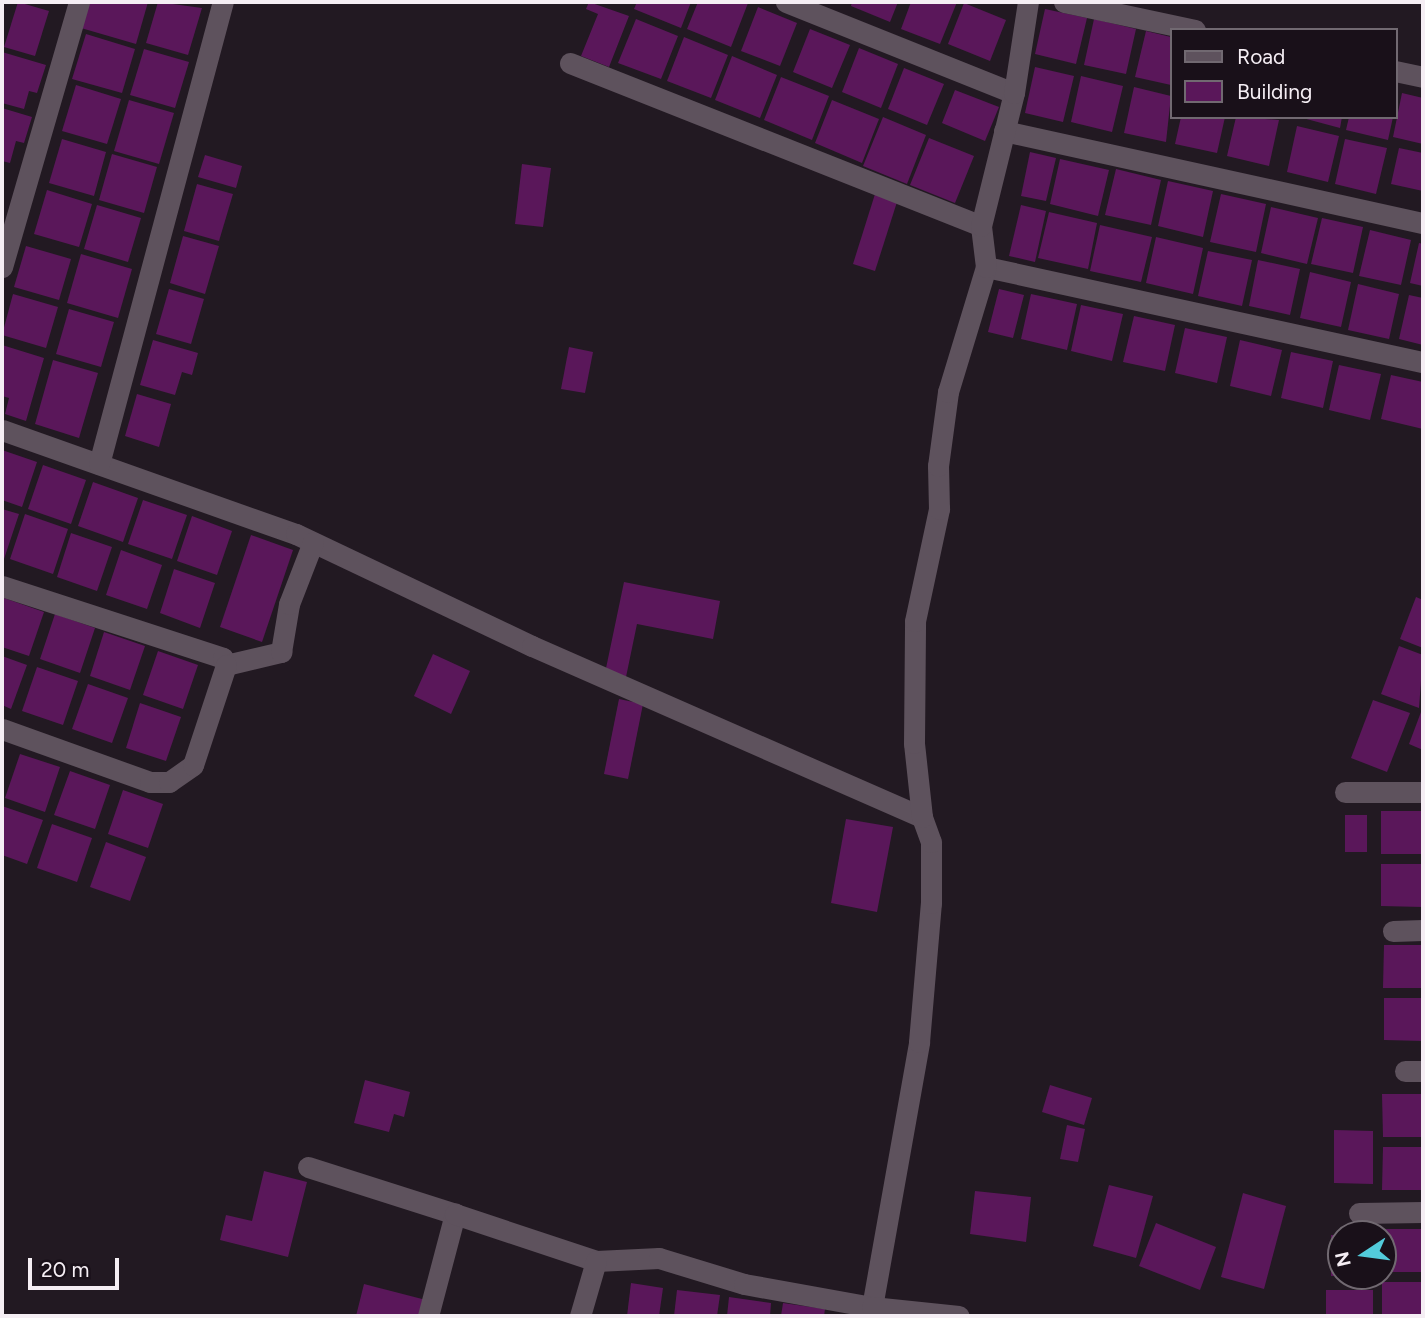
<!DOCTYPE html>
<html>
<head>
<meta charset="utf-8">
<style>
	body { margin:0 }
	#map { position:relative; width:1425px; height:1318px; overflow:hidden; background:#221922; font-family:Figtree,sans-serif }
	div>[style] { position:absolute }
	.building>* { inset:0; background:#5a175a }
	.minor>* { height:21px; margin:-10.5px; padding:0 10.5px; transform-origin:10.5px; border-radius:10.5px; background:#5e525d }
	span { translate:-50% -50%; white-space:nowrap; text-align:center; line-height:1.15; -webkit-text-stroke:5px #191019; paint-order:stroke }
	.frame { position:absolute; inset:0; border:4px solid #f5eef4; pointer-events:none }
	.legend { position:absolute; left:1170px; top:28px; width:228px; height:91px; box-sizing:border-box; background:#191019; border:2px solid #716971; margin:0; padding:9px 12px; list-style:none; font-size:21px; color:#f5eef4 }
	.legend li { display:flex; align-items:center; gap:14px; height:35px }
	.legend b { width:35px; border:2px solid #716971 }
	.north { position:absolute; left:1327px; top:1220px; width:70px; height:70px; box-sizing:border-box; background:#191019; border:2px solid #716971; border-radius:50%; rotate:257deg; font-size:19px; font-weight:700; line-height:28px; text-align:center; color:#f5eef4 }
	.north::after { content:''; display:block; margin:auto; width:24px; height:32px; background:#53cbdb; clip-path:polygon(50% 0,100% 100%,50% 72%,0 100%) }
	.scale { position:absolute; left:28px; top:1258px; width:91px; height:32px; box-sizing:border-box; border:4px solid #f5eef4; border-top:0; padding-left:9px; font-size:21px; line-height:24px; white-space:nowrap; color:#f5eef4; -webkit-text-stroke:5px #191019; paint-order:stroke }
</style>
</head>
<body>
<div id="map">
	<div class="building">
		<div style="clip-path:polygon(18px 2px,49px 11px,35px 56px,4px 47px)"></div>
		<div style="clip-path:polygon(89px 2px,148px 2px,136px 44px,81px 28px)"></div>
		<div style="clip-path:polygon(158px 2px,202px 8px,188px 55px,146px 43px)"></div>
		<div style="clip-path:polygon(589px 2px,629px 16px,609px 67px,581px 56px,598px 14px,586px 9px)"></div>
		<div style="clip-path:polygon(637px 2px,691px 2px,681px 28px,634px 9px)"></div>
		<div style="clip-path:polygon(698px 2px,748px 3px,731px 47px,687px 29px)"></div>
		<div style="clip-path:polygon(852px 2px,898px 2px,890px 22px,851px 6px)"></div>
		<div style="clip-path:polygon(911px 2px,957px 2px,940px 44px,901px 29px)"></div>
		<div style="clip-path:polygon(964px 3px,1006px 20px,990px 61px,948px 44px)"></div>
		<div style="clip-path:polygon(758px 7px,797px 23px,780px 66px,741px 51px)"></div>
		<div style="clip-path:polygon(1045px 9px,1087px 18px,1076px 64px,1035px 54px)"></div>
		<div style="clip-path:polygon(636px 19px,678px 36px,661px 79px,618px 63px)"></div>
		<div style="clip-path:polygon(1094px 19px,1136px 29px,1126px 74px,1084px 65px)"></div>
		<div style="clip-path:polygon(810px 29px,850px 45px,832px 88px,793px 72px)"></div>
		<div style="clip-path:polygon(1146px 31px,1171px 37px,1171px 85px,1135px 77px)"></div>
		<div style="clip-path:polygon(86px 34px,135px 49px,122px 93px,72px 79px)"></div>
		<div style="clip-path:polygon(684px 37px,728px 55px,711px 98px,667px 81px)"></div>
		<div style="clip-path:polygon(859px 48px,898px 64px,881px 108px,842px 92px)"></div>
		<div style="clip-path:polygon(144px 49px,189px 62px,175px 108px,130px 95px)"></div>
		<div style="clip-path:polygon(2px 52px,46px 65px,37px 93px,29px 91px,24px 109px,2px 103px)"></div>
		<div style="clip-path:polygon(732px 56px,777px 75px,760px 118px,715px 100px)"></div>
		<div style="clip-path:polygon(1035px 67px,1074px 76px,1063px 122px,1025px 113px)"></div>
		<div style="clip-path:polygon(904px 68px,944px 84px,927px 125px,888px 109px)"></div>
		<div style="clip-path:polygon(1081px 76px,1123px 86px,1112px 132px,1071px 122px)"></div>
		<div style="clip-path:polygon(781px 77px,829px 96px,812px 140px,764px 120px)"></div>
		<div style="clip-path:polygon(76px 85px,121px 99px,107px 144px,62px 131px)"></div>
		<div style="clip-path:polygon(1134px 87px,1171px 96px,1166px 142px,1124px 133px)"></div>
		<div style="clip-path:polygon(955px 90px,999px 107px,985px 141px,942px 123px)"></div>
		<div style="clip-path:polygon(1402px 93px,1423px 98px,1423px 144px,1393px 137px)"></div>
		<div style="clip-path:polygon(129px 100px,174px 113px,159px 164px,114px 151px)"></div>
		<div style="clip-path:polygon(832px 100px,879px 119px,862px 163px,815px 143px)"></div>
		<div style="clip-path:polygon(2px 108px,32px 117px,24px 143px,16px 141px,10px 163px,2px 161px)"></div>
		<div style="clip-path:polygon(883px 117px,926px 135px,907px 184px,863px 166px)"></div>
		<div style="clip-path:polygon(1181px 117px,1225px 117px,1217px 153px,1175px 144px)"></div>
		<div style="clip-path:polygon(1236px 117px,1279px 120px,1269px 166px,1227px 156px)"></div>
		<div style="clip-path:polygon(1299px 117px,1342px 117px,1340px 128px)"></div>
		<div style="clip-path:polygon(1349px 117px,1393px 117px,1388px 140px,1346px 130px)"></div>
		<div style="clip-path:polygon(1297px 126px,1339px 136px,1328px 182px,1287px 172px)"></div>
		<div style="clip-path:polygon(929px 138px,974px 156px,955px 203px,910px 185px)"></div>
		<div style="clip-path:polygon(62px 139px,106px 152px,94px 196px,49px 183px)"></div>
		<div style="clip-path:polygon(1345px 139px,1387px 148px,1376px 194px,1335px 184px)"></div>
		<div style="clip-path:polygon(1399px 148px,1423px 153px,1423px 191px,1391px 184px)"></div>
		<div style="clip-path:polygon(1030px 152px,1056px 158px,1046px 201px,1021px 196px)"></div>
		<div style="clip-path:polygon(112px 154px,157px 167px,144px 213px,99px 200px)"></div>
		<div style="clip-path:polygon(205px 155px,242px 166px,236px 188px,198px 177px)"></div>
		<div style="clip-path:polygon(1060px 159px,1109px 170px,1098px 216px,1050px 204px)"></div>
		<div style="clip-path:polygon(522px 164px,551px 168px,543px 227px,515px 224px)"></div>
		<div style="clip-path:polygon(1116px 169px,1161px 180px,1151px 225px,1105px 215px)"></div>
		<div style="clip-path:polygon(1168px 181px,1213px 191px,1203px 237px,1158px 226px)"></div>
		<div style="clip-path:polygon(197px 184px,233px 194px,219px 241px,184px 231px)"></div>
		<div style="clip-path:polygon(47px 190px,92px 204px,79px 247px,34px 234px)"></div>
		<div style="clip-path:polygon(875px 194px,897px 202px,875px 271px,853px 264px)"></div>
		<div style="clip-path:polygon(1221px 194px,1266px 204px,1256px 252px,1210px 242px)"></div>
		<div style="clip-path:polygon(97px 205px,141px 218px,128px 262px,84px 249px)"></div>
		<div style="clip-path:polygon(1021px 205px,1046px 211px,1035px 262px,1009px 256px)"></div>
		<div style="clip-path:polygon(1271px 207px,1318px 218px,1307px 264px,1261px 253px)"></div>
		<div style="clip-path:polygon(1049px 212px,1097px 223px,1088px 269px,1038px 258px)"></div>
		<div style="clip-path:polygon(1322px 218px,1363px 227px,1353px 273px,1311px 264px)"></div>
		<div style="clip-path:polygon(1100px 225px,1152px 237px,1141px 282px,1090px 271px)"></div>
		<div style="clip-path:polygon(1370px 230px,1411px 240px,1401px 285px,1359px 276px)"></div>
		<div style="clip-path:polygon(183px 236px,219px 246px,205px 294px,170px 283px)"></div>
		<div style="clip-path:polygon(1156px 237px,1203px 248px,1193px 294px,1146px 283px)"></div>
		<div style="clip-path:polygon(1419px 243px,1423px 244px,1423px 286px,1410px 283px)"></div>
		<div style="clip-path:polygon(26px 246px,71px 259px,59px 300px,14px 287px)"></div>
		<div style="clip-path:polygon(1208px 251px,1252px 260px,1242px 306px,1198px 296px)"></div>
		<div style="clip-path:polygon(81px 254px,132px 269px,118px 318px,67px 303px)"></div>
		<div style="clip-path:polygon(1258px 260px,1300px 269px,1290px 315px,1249px 306px)"></div>
		<div style="clip-path:polygon(1310px 272px,1351px 282px,1341px 327px,1300px 318px)"></div>
		<div style="clip-path:polygon(1358px 284px,1399px 294px,1389px 339px,1348px 330px)"></div>
		<div style="clip-path:polygon(169px 289px,204px 299px,191px 344px,156px 334px)"></div>
		<div style="clip-path:polygon(999px 289px,1024px 295px,1013px 338px,988px 332px)"></div>
		<div style="clip-path:polygon(13px 294px,58px 307px,46px 348px,2px 335px)"></div>
		<div style="clip-path:polygon(1031px 294px,1077px 304px,1067px 350px,1021px 339px)"></div>
		<div style="clip-path:polygon(1409px 295px,1423px 298px,1423px 345px,1399px 339px)"></div>
		<div style="clip-path:polygon(1081px 305px,1123px 314px,1112px 361px,1071px 351px)"></div>
		<div style="clip-path:polygon(69px 309px,114px 322px,101px 367px,56px 354px)"></div>
		<div style="clip-path:polygon(1134px 316px,1175px 325px,1165px 371px,1123px 362px)"></div>
		<div style="clip-path:polygon(1185px 328px,1227px 337px,1217px 383px,1175px 373px)"></div>
		<div style="clip-path:polygon(153px 340px,198px 353px,192px 375px,182px 372px,175px 395px,140px 385px)"></div>
		<div style="clip-path:polygon(1240px 340px,1282px 350px,1271px 396px,1230px 386px)"></div>
		<div style="clip-path:polygon(2px 345px,44px 358px,26px 421px,5px 414px,9px 398px,2px 396px)"></div>
		<div style="clip-path:polygon(569px 347px,593px 352px,585px 393px,561px 389px)"></div>
		<div style="clip-path:polygon(1291px 352px,1333px 361px,1323px 408px,1281px 398px)"></div>
		<div style="clip-path:polygon(53px 360px,98px 373px,79px 438px,35px 424px)"></div>
		<div style="clip-path:polygon(1339px 365px,1381px 374px,1370px 420px,1329px 410px)"></div>
		<div style="clip-path:polygon(1391px 375px,1423px 382px,1423px 429px,1381px 419px)"></div>
		<div style="clip-path:polygon(137px 394px,171px 404px,159px 447px,125px 436px)"></div>
		<div style="clip-path:polygon(2px 450px,37px 462px,22px 507px,2px 500px)"></div>
		<div style="clip-path:polygon(43px 465px,86px 480px,71px 524px,28px 509px)"></div>
		<div style="clip-path:polygon(93px 482px,138px 498px,123px 542px,78px 526px)"></div>
		<div style="clip-path:polygon(143px 500px,187px 515px,172px 559px,128px 544px)"></div>
		<div style="clip-path:polygon(2px 509px,19px 514px,4px 559px,2px 558px)"></div>
		<div style="clip-path:polygon(25px 514px,68px 529px,53px 574px,10px 559px)"></div>
		<div style="clip-path:polygon(192px 516px,232px 531px,217px 575px,177px 561px)"></div>
		<div style="clip-path:polygon(71px 533px,112px 547px,97px 591px,57px 577px)"></div>
		<div style="clip-path:polygon(251px 535px,293px 550px,262px 642px,220px 627px)"></div>
		<div style="clip-path:polygon(121px 550px,162px 565px,147px 609px,106px 595px)"></div>
		<div style="clip-path:polygon(174px 569px,215px 583px,200px 628px,160px 613px)"></div>
		<div style="clip-path:polygon(624px 582px,720px 601px,713px 639px,637px 624px,626px 677px,605px 673px)"></div>
		<div style="clip-path:polygon(1416px 597px,1423px 600px,1423px 648px,1400px 639px)"></div>
		<div style="clip-path:polygon(4px 598px,44px 612px,29px 656px,2px 647px)"></div>
		<div style="clip-path:polygon(55px 614px,95px 628px,80px 673px,40px 659px)"></div>
		<div style="clip-path:polygon(104px 632px,145px 646px,130px 690px,90px 676px)"></div>
		<div style="clip-path:polygon(1399px 646px,1423px 655px,1419px 708px,1381px 694px)"></div>
		<div style="clip-path:polygon(158px 651px,198px 665px,183px 709px,143px 695px)"></div>
		<div style="clip-path:polygon(433px 654px,470px 671px,451px 714px,414px 696px)"></div>
		<div style="clip-path:polygon(2px 656px,27px 665px,11px 709px,2px 705px)"></div>
		<div style="clip-path:polygon(37px 667px,78px 681px,63px 725px,22px 711px)"></div>
		<div style="clip-path:polygon(88px 684px,128px 698px,112px 743px,72px 729px)"></div>
		<div style="clip-path:polygon(619px 699px,643px 704px,628px 779px,604px 774px)"></div>
		<div style="clip-path:polygon(1373px 700px,1410px 713px,1387px 772px,1351px 758px)"></div>
		<div style="clip-path:polygon(140px 703px,181px 717px,166px 761px,126px 748px)"></div>
		<div style="clip-path:polygon(1421px 712px,1423px 713px,1423px 750px,1409px 744px)"></div>
		<div style="clip-path:polygon(20px 754px,60px 767px,45px 812px,5px 798px)"></div>
		<div style="clip-path:polygon(70px 771px,110px 785px,95px 829px,54px 815px)"></div>
		<div style="clip-path:polygon(123px 790px,163px 804px,148px 848px,108px 834px)"></div>
		<div style="clip-path:polygon(2px 806px,43px 820px,27px 864px,2px 855px)"></div>
		<div style="clip-path:polygon(1381px 811px,1423px 811px,1423px 854px,1381px 854px)"></div>
		<div style="clip-path:polygon(1345px 815px,1367px 815px,1367px 852px,1345px 852px)"></div>
		<div style="clip-path:polygon(846px 819px,893px 827px,877px 912px,831px 903px)"></div>
		<div style="clip-path:polygon(52px 824px,92px 838px,77px 882px,37px 868px)"></div>
		<div style="clip-path:polygon(106px 842px,146px 857px,130px 901px,90px 887px)"></div>
		<div style="clip-path:polygon(1381px 864px,1423px 864px,1423px 907px,1381px 906px)"></div>
		<div style="clip-path:polygon(1384px 945px,1423px 945px,1423px 988px,1383px 988px)"></div>
		<div style="clip-path:polygon(1384px 998px,1423px 998px,1423px 1041px,1384px 1040px)"></div>
		<div style="clip-path:polygon(365px 1080px,410px 1092px,404px 1117px,394px 1114px,389px 1132px,354px 1123px)"></div>
		<div style="clip-path:polygon(1050px 1085px,1092px 1098px,1084px 1125px,1042px 1112px)"></div>
		<div style="clip-path:polygon(1382px 1094px,1423px 1094px,1423px 1137px,1383px 1137px)"></div>
		<div style="clip-path:polygon(1067px 1125px,1085px 1129px,1078px 1162px,1060px 1159px)"></div>
		<div style="clip-path:polygon(1334px 1130px,1373px 1131px,1373px 1184px,1334px 1183px)"></div>
		<div style="clip-path:polygon(1383px 1147px,1423px 1147px,1423px 1190px,1382px 1190px)"></div>
		<div style="clip-path:polygon(264px 1171px,307px 1182px,288px 1257px,220px 1240px,226px 1215px,252px 1221px)"></div>
		<div style="clip-path:polygon(1109px 1185px,1153px 1196px,1136px 1258px,1093px 1246px)"></div>
		<div style="clip-path:polygon(975px 1191px,1031px 1197px,1026px 1242px,970px 1234px)"></div>
		<div style="clip-path:polygon(1243px 1193px,1286px 1206px,1264px 1289px,1221px 1277px)"></div>
		<div style="clip-path:polygon(1156px 1223px,1216px 1247px,1200px 1290px,1139px 1266px)"></div>
		<div style="clip-path:polygon(1381px 1229px,1423px 1229px,1423px 1272px,1383px 1272px)"></div>
		<div style="clip-path:polygon(1331px 1235px,1341px 1235px,1341px 1276px,1331px 1276px)"></div>
		<div style="clip-path:polygon(1382px 1282px,1423px 1282px,1423px 1316px,1382px 1316px)"></div>
		<div style="clip-path:polygon(631px 1283px,663px 1288px,659px 1316px,627px 1316px)"></div>
		<div style="clip-path:polygon(364px 1284px,426px 1300px,421px 1316px,356px 1316px)"></div>
		<div style="clip-path:polygon(677px 1290px,720px 1295px,717px 1316px,674px 1316px)"></div>
		<div style="clip-path:polygon(1326px 1290px,1373px 1290px,1373px 1316px,1326px 1316px)"></div>
		<div style="clip-path:polygon(729px 1297px,771px 1303px,770px 1316px,727px 1316px)"></div>
		<div style="clip-path:polygon(783px 1303px,825px 1309px,824px 1316px,781px 1316px)"></div>
	</div>
	<div class="minor">
		<div style="left:786px;top:2px;width:245px;rotate:21.8deg"></div>
		<div style="left:1064px;top:2px;width:134px;rotate:12.1deg"></div>
		<div style="left:570px;top:63px;width:442px;rotate:21.6deg"></div>
		<div style="left:1395px;top:71px;width:29px;rotate:12deg"></div>
		<div style="left:1004px;top:131px;width:429px;rotate:12.4deg"></div>
		<div style="left:2px;top:267px;width:276px;rotate:-73.8deg"></div>
		<div style="left:986px;top:267px;width:447px;rotate:12.3deg"></div>
		<div style="left:2px;top:430px;width:312px;rotate:19.5deg"></div>
		<div style="left:296px;top:534px;width:261px;rotate:25.4deg"></div>
		<div style="left:532px;top:646px;width:426px;rotate:23.7deg"></div>
		<div style="left:99px;top:464px;width:478px;rotate:-75deg"></div>
		<div style="left:2px;top:586px;width:232px;rotate:18deg"></div>
		<div style="left:223px;top:658px;width:8px;rotate:67deg"></div>
		<div style="left:226px;top:665px;width:57px;rotate:-13.3deg"></div>
		<div style="left:281px;top:652px;width:49px;rotate:-80.5deg"></div>
		<div style="left:289px;top:604px;width:66px;rotate:-68.8deg"></div>
		<div style="left:2px;top:729px;width:157px;rotate:19.7deg"></div>
		<div style="left:150px;top:782px;width:19px"></div>
		<div style="left:169px;top:782px;width:29px;rotate:-35deg"></div>
		<div style="left:193px;top:765px;width:105px;rotate:-71.7deg"></div>
		<div style="left:1345px;top:792px;width:78px"></div>
		<div style="left:1393px;top:931px;width:30px;rotate:-2deg"></div>
		<div style="left:1405px;top:1071px;width:18px"></div>
		<div style="left:308px;top:1167px;width:154px;rotate:17.7deg"></div>
		<div style="left:1359px;top:1213px;width:64px;rotate:-0.9deg"></div>
		<div style="left:872px;top:1307px;width:269px;rotate:-79.9deg"></div>
		<div style="left:919px;top:1042px;width:140px;rotate:-85.1deg"></div>
		<div style="left:931px;top:903px;width:61px;rotate:-90deg"></div>
		<div style="left:931px;top:842px;width:27px;rotate:-110deg"></div>
		<div style="left:922px;top:817px;width:74px;rotate:-96.2deg"></div>
		<div style="left:914px;top:743px;width:122px;rotate:-89.5deg"></div>
		<div style="left:915px;top:621px;width:115px;rotate:-77.9deg"></div>
		<div style="left:939px;top:509px;width:43px;rotate:-91.3deg"></div>
		<div style="left:938px;top:466px;width:75px;rotate:-82.3deg"></div>
		<div style="left:948px;top:392px;width:131px;rotate:-73.1deg"></div>
		<div style="left:986px;top:267px;width:41px;rotate:-97deg"></div>
		<div style="left:981px;top:226px;width:137px;rotate:-76.1deg"></div>
		<div style="left:1014px;top:93px;width:92px;rotate:-81.3deg"></div>
		<div style="left:428px;top:1316px;width:106px;rotate:-75.2deg"></div>
		<div style="left:455px;top:1214px;width:149px;rotate:18.4deg"></div>
		<div style="left:596px;top:1261px;width:63px;rotate:-2.7deg"></div>
		<div style="left:659px;top:1258px;width:89px;rotate:17deg"></div>
		<div style="left:744px;top:1284px;width:130px;rotate:10.2deg"></div>
		<div style="left:872px;top:1307px;width:87px;rotate:5.9deg"></div>
		<div style="left:580px;top:1316px;width:57px;rotate:-73.8deg"></div>
	</div>
	<div class="frame"></div>
	<ul class="legend">
	<li><b style="height:9px;background:#5e525d"></b>Road</li>
	<li><b style="height:19px;background:#5a175a"></b>Building</li>
	</ul>
	<div class="north">N</div>
	<div class="scale">20 m</div>
</div>
</body>
</html>
